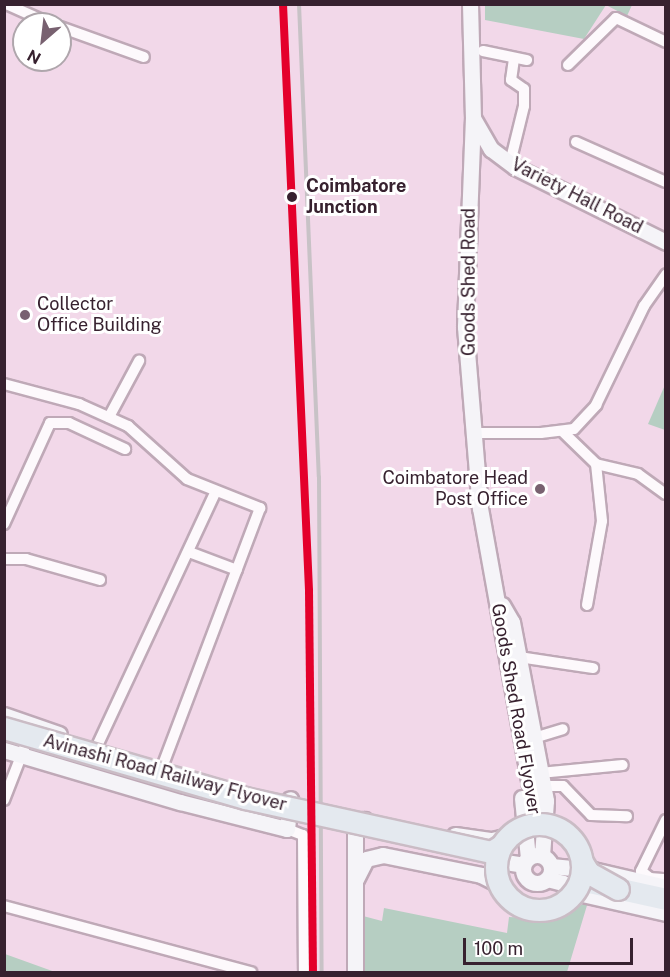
<!DOCTYPE html>
<html>
<head>
<meta charset="utf-8">
<style>
	body { margin:0 }
	#map { position:relative; width:670px; height:977px; overflow:hidden; background:#f2d8e9; font-family:"Public Sans",sans-serif }
	div>[style] { position:absolute }
	.green>* { inset:0; background:#b6cec2 }
	.roads { filter:drop-shadow(2px 0 #bfa9b7) drop-shadow(-2px 0 #bfa9b7) drop-shadow(0 2px #bfa9b7) drop-shadow(0 -2px #bfa9b7) }
	.street>* { height:10px; margin:-5px; padding:0 5px; transform-origin:5px; border-radius:5px; background:#fdf9fc }
	.secondary>* { height:15px; margin:-7.5px; padding:0 7.5px; transform-origin:7.5px; border-radius:7.5px; background:#f5f4f8 }
	.secondary>.ring { margin:-7.5px; padding:0; box-sizing:content-box; background:none; border:15px solid #f5f4f8; border-radius:50% }
	.highway>* { height:21px; margin:-10.5px; padding:0 10.5px; transform-origin:10.5px; border-radius:10.5px; background:#e4e9ef }
	.rail>* { height:4px; margin:-2px; padding:0 2px; transform-origin:2px; border-radius:2px; background:#c8c2c6 }
	.bridges { filter:drop-shadow(2px 0 #cabcc5) drop-shadow(-2px 0 #cabcc5) drop-shadow(0 2px #cabcc5) drop-shadow(0 -2px #cabcc5) }
	.highway-bridge>* { height:21px; margin:-10.5px; padding:0 10.5px; transform-origin:10.5px; border-radius:10.5px; background:#e4e9ef }
	.highway-bridge>.ring { margin:-10.5px; padding:0; box-sizing:content-box; background:none; border:21px solid #e4e9ef; border-radius:50% }
	.rail-1>* { height:8px; margin:-4px; padding:0 4px; transform-origin:4px; border-radius:4px; background:#e4002b }
	.dots>* { width:16px; height:16px; translate:-50% -50%; box-sizing:border-box; border:3px solid #fff; border-radius:50% }
	span { translate:-50% -50%; white-space:nowrap; text-align:center; line-height:1.15; -webkit-text-stroke:6px #fff; paint-order:stroke }
	.stop-label { font-size:18px; color:#37212f; font-weight:700 }
	.left { translate:0 -50%; text-align:left }
	.street-label { font-size:18px; color:#37212f }
	.poi-label { font-size:18px; color:#37212f }
	.right { translate:-100% -50%; text-align:right }
	.frame { position:absolute; inset:0; border:6px solid #37212f; pointer-events:none }
	.north { position:absolute; left:12px; top:12px; width:60px; height:60px; box-sizing:border-box; background:#fff; border:2px solid #afa6ac; border-radius:50%; rotate:208deg; font-size:16px; font-weight:700; line-height:24px; text-align:center; color:#37212f }
	.north::after { content:''; display:block; margin:auto; width:21px; height:27px; background:#786170; clip-path:polygon(50% 0,100% 100%,50% 72%,0 100%) }
	.scale { position:absolute; left:463px; top:938px; width:170px; height:27px; box-sizing:border-box; border:3px solid #37212f; border-top:0; padding-left:8px; font-size:18px; line-height:21px; white-space:nowrap; color:#37212f; -webkit-text-stroke:4px #fff; paint-order:stroke }
</style>
</head>
<body>
<div id="map">
	<div class="green">
		<div style="clip-path:polygon(485px 5px,485px 4px,632px 5px,627px 16px,606px 5px,584px 39px,485px 20px)"></div>
		<div style="clip-path:polygon(665px 385px,665px 430px,648px 424px)"></div>
		<div style="clip-path:polygon(588px 902px,567px 972px,364px 972px,363px 916px,382px 921px,384px 908px,507px 933px,509px 917px,549px 919px)"></div>
		<div style="clip-path:polygon(4px 954px,5px 954px,55px 972px,5px 972px)"></div>
	</div>
	<div class="roads">
		<div class="street">
			<div style="left:6px;top:4px;width:49px;rotate:24deg"></div>
			<div style="left:60px;top:27px;width:89px;rotate:19.7deg"></div>
			<div style="left:483px;top:51px;width:45px;rotate:11.6deg"></div>
			<div style="left:568px;top:65px;width:67px;rotate:-44.4deg"></div>
			<div style="left:616px;top:18px;width:55px;rotate:25.6deg"></div>
			<div style="left:576px;top:142px;width:98px;rotate:24deg"></div>
			<div style="left:510px;top:163px;width:59px;rotate:-76.2deg"></div>
			<div style="left:524px;top:106px;width:17px;rotate:-90deg"></div>
			<div style="left:524px;top:89px;width:16px;rotate:-145deg"></div>
			<div style="left:511px;top:80px;width:22px;rotate:-82deg"></div>
			<div style="left:4px;top:384px;width:78px;rotate:14.9deg"></div>
			<div style="left:79px;top:404px;width:54px;rotate:24.2deg"></div>
			<div style="left:128px;top:426px;width:79px;rotate:41.9deg"></div>
			<div style="left:187px;top:479px;width:79px;rotate:21.7deg"></div>
			<div style="left:260px;top:508px;width:275px;rotate:110.7deg"></div>
			<div style="left:109px;top:417px;width:64px;rotate:-61.8deg"></div>
			<div style="left:562px;top:431px;width:47px;rotate:44.1deg"></div>
			<div style="left:596px;top:464px;width:43px;rotate:13.4deg"></div>
			<div style="left:638px;top:474px;width:34px;rotate:36deg"></div>
			<div style="left:474px;top:433px;width:67px"></div>
			<div style="left:541px;top:433px;width:33px;rotate:-7deg"></div>
			<div style="left:574px;top:429px;width:33px;rotate:-47deg"></div>
			<div style="left:596px;top:405px;width:110px;rotate:-64.1deg"></div>
			<div style="left:644px;top:306px;width:39px;rotate:-55deg"></div>
			<div style="left:4px;top:524px;width:111px;rotate:-65.5deg"></div>
			<div style="left:50px;top:423px;width:19px"></div>
			<div style="left:69px;top:423px;width:62px;rotate:24.9deg"></div>
			<div style="left:189px;top:552px;width:51px;rotate:20.6deg"></div>
			<div style="left:4px;top:559px;width:22px"></div>
			<div style="left:26px;top:559px;width:77px;rotate:15.8deg"></div>
			<div style="left:587px;top:605px;width:85px;rotate:-79.9deg"></div>
			<div style="left:602px;top:521px;width:57px;rotate:-96deg"></div>
			<div style="left:519px;top:657px;width:75px;rotate:8.5deg"></div>
			<div style="left:534px;top:738px;width:30px;rotate:-17deg"></div>
			<div style="left:97px;top:746px;width:281px;rotate:-65deg"></div>
			<div style="left:540px;top:773px;width:83px;rotate:-5.5deg"></div>
			<div style="left:543px;top:786px;width:20px"></div>
			<div style="left:563px;top:786px;width:40px;rotate:46deg"></div>
			<div style="left:591px;top:815px;width:36px;rotate:2deg"></div>
			<div style="left:4px;top:800px;width:72px;rotate:-68.8deg"></div>
			<div style="left:666px;top:820px;width:57px;rotate:116.1deg"></div>
			<div style="left:641px;top:871px;width:11px;rotate:38deg"></div>
			<div style="left:650px;top:878px;width:16px;rotate:4deg"></div>
			<div style="left:287px;top:829px;width:17px;rotate:21deg"></div>
			<div style="left:303px;top:835px;width:137px;rotate:89.6deg"></div>
			<div style="left:4px;top:906px;width:256px;rotate:15deg"></div>
		</div>
		<div class="secondary">
			<div style="left:470px;top:4px;width:113px;rotate:88.5deg"></div>
			<div style="left:473px;top:117px;width:210px;rotate:92.2deg"></div>
			<div style="left:465px;top:327px;width:182px;rotate:85.3deg"></div>
			<div style="left:480px;top:508px;width:321px;rotate:79.8deg"></div>
			<div style="left:473px;top:118px;width:36px;rotate:60deg"></div>
			<div style="left:491px;top:149px;width:30px;rotate:37deg"></div>
			<div style="left:515px;top:167px;width:169px;rotate:26.4deg"></div>
			<div style="left:502px;top:605px;width:20px;rotate:60deg"></div>
			<div style="left:512px;top:622px;width:182px;rotate:79.2deg"></div>
			<div style="left:546px;top:801px;width:54px;rotate:94.2deg"></div>
			<div style="left:4px;top:715px;width:58px;rotate:19.1deg"></div>
			<div style="left:4px;top:750px;width:184px;rotate:16.5deg"></div>
			<div style="left:180px;top:802px;width:110px;rotate:14.2deg"></div>
			<div style="left:287px;top:829px;width:30px;rotate:-84deg"></div>
			<div style="left:522px;top:798px;width:60px;rotate:84.3deg"></div>
			<div style="left:455px;top:835px;width:37px;rotate:8deg"></div>
			<div style="left:492px;top:840px;width:17px;rotate:-13deg"></div>
			<div class="ring" style="left:523px;top:855px;width:13px;height:13px"></div>
			<div style="left:499px;top:861px;width:24px;rotate:9deg"></div>
			<div style="left:551px;top:866px;width:42px;rotate:5.4deg"></div>
			<div style="left:593px;top:870px;width:75px;rotate:13.1deg"></div>
			<div style="left:356px;top:879px;width:22px;rotate:-63deg"></div>
			<div style="left:366px;top:859px;width:17px;rotate:-13deg"></div>
			<div style="left:383px;top:855px;width:100px;rotate:11.5deg"></div>
			<div style="left:481px;top:875px;width:20px;rotate:27deg"></div>
			<div style="left:547px;top:879px;width:16px;rotate:14deg"></div>
			<div style="left:563px;top:883px;width:22px;rotate:30deg"></div>
			<div style="left:582px;top:894px;width:86px;rotate:12.7deg"></div>
			<div style="left:355px;top:972px;width:143px;rotate:-90deg"></div>
			<div style="left:355px;top:829px;width:13px;rotate:-45deg"></div>
		</div>
		<div class="highway">
			<div style="left:578px;top:884px;width:11px;rotate:-10deg"></div>
			<div style="left:589px;top:882px;width:79px;rotate:12.4deg"></div>
		</div>
	</div>
	<div class="rail">
		<div style="left:283px;top:4px;width:502px;rotate:87.6deg"></div>
		<div style="left:299px;top:4px;width:473px;rotate:87.6deg"></div>
		<div style="left:319px;top:477px;width:495px;rotate:89.7deg"></div>
	</div>
	<div class="bridges">
		<div class="highway-bridge">
			<div style="left:4px;top:728px;width:251px;rotate:16.2deg"></div>
			<div style="left:245px;top:798px;width:252px;rotate:12.4deg"></div>
			<div style="left:491px;top:852px;width:12px;rotate:-31deg"></div>
			<div class="ring" style="left:496px;top:824px;width:65px;height:65px"></div>
			<div style="left:582px;top:862px;width:13px;rotate:58deg"></div>
			<div style="left:589px;top:873px;width:33px;rotate:29deg"></div>
		</div>
	</div>
	<div class="rail-1">
		<div style="left:283px;top:4px;width:588px;rotate:87.46deg"></div>
		<div style="left:309px;top:591px;width:381px;rotate:89.4deg"></div>
	</div>
	<div class="dots">
		<div style="left:292px;top:197px;background:#37212f"></div>
		<div style="left:25px;top:315px;background:#786170"></div>
		<div style="left:540px;top:489px;background:#786170"></div>
	</div>
	<div class="stop-label">
		<span class="left" style="left:306px;top:197px">Coimbatore<br>Junction</span>
	</div>
	<div class="street-label">
		<span style="left:577px;top:196px;rotate:27deg">Variety Hall Road</span>
		<span style="left:469px;top:282px;rotate:-90deg">Goods Shed Road</span>
		<span style="left:516px;top:709px;rotate:80deg">Goods Shed Road Flyover</span>
		<span style="left:165px;top:773px;rotate:15deg">Avinashi Road Railway Flyover</span>
	</div>
	<div class="poi-label">
		<span class="left" style="left:37px;top:315px">Collector<br>Office Building</span>
		<span class="right" style="left:528px;top:489px">Coimbatore Head<br>Post Office</span>
	</div>
	<div class="frame"></div>
	<div class="north">N</div>
	<div class="scale">100 m</div>
</div>
</body>
</html>
